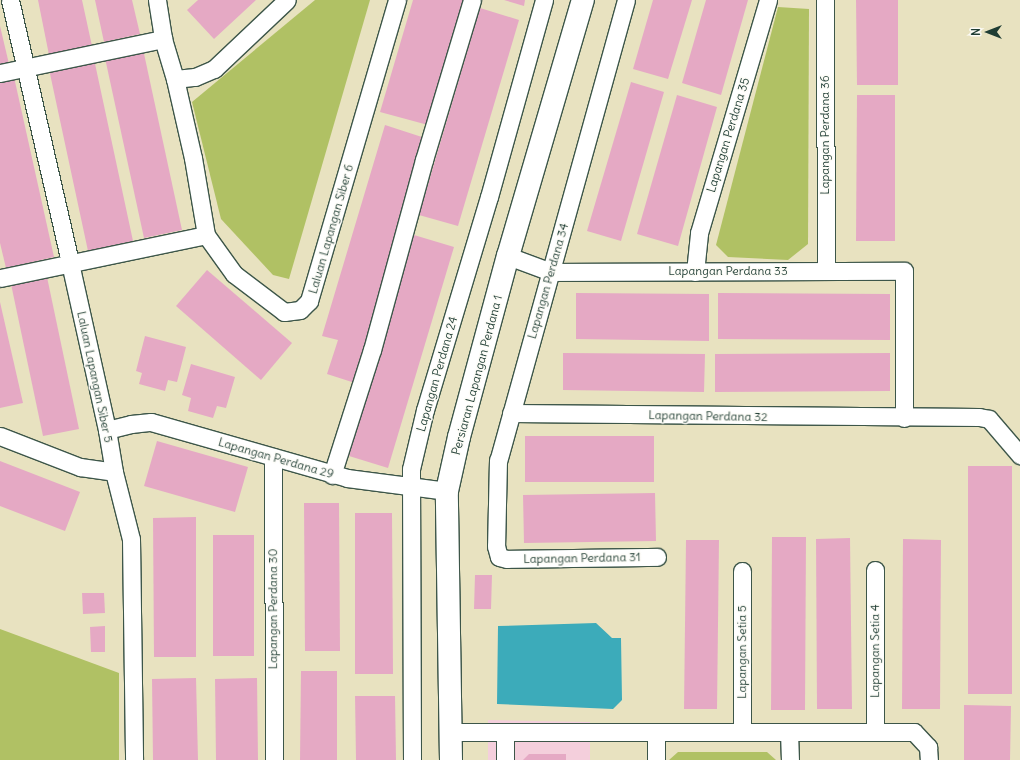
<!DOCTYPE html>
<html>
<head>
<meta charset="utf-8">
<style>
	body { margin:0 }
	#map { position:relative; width:1020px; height:760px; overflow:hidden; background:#e8e2c0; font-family:Delius,sans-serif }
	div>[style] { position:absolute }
	.built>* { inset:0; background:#f4cfdc }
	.green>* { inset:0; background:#b0c164 }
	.water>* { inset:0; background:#3cabba }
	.building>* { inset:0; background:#e5a9c4 }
	.roads { filter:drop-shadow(1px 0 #3d5649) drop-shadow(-1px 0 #3d5649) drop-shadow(0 1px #3d5649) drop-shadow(0 -1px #3d5649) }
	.minor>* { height:17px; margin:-8.5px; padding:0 8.5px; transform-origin:8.5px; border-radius:8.5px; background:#fff }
	.tertiary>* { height:22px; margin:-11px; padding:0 11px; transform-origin:11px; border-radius:11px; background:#fff }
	span { translate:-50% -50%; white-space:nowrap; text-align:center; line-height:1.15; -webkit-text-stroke:3px #fdfcf7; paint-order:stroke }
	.street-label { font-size:12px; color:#1f3d34 }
	.north { position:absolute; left:968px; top:12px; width:40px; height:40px; -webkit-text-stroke:3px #fdfcf7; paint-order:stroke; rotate:270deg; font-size:11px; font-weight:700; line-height:16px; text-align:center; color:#1f3d34 }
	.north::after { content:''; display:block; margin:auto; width:14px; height:18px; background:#1f3d34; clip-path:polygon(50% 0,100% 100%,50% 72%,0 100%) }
</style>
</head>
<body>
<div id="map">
	<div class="built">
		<div style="clip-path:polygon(488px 720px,590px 722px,590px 760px,488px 760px)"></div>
	</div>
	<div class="green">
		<div style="clip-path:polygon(315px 0,370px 0,289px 279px,273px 275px,221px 219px,192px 102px)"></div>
		<div style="clip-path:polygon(778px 7px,809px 9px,808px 244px,788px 260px,728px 257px,716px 245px)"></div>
		<div style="clip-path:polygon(0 629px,119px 673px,119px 760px,0 760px)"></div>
		<div style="clip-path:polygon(678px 752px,767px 752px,776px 760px,669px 760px)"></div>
	</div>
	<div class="water">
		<div style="clip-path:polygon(596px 623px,612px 638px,621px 638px,622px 700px,613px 709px,497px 704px,498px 626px)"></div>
	</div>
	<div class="building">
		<div style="clip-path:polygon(38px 0,82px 0,92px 46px,49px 55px)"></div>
		<div style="clip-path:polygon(95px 0,132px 0,140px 34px,104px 42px)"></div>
		<div style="clip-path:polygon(198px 0,256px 0,214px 39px,187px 10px)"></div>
		<div style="clip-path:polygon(413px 0,464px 0,428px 125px,380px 112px)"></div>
		<div style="clip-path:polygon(504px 0,525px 0,524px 6px)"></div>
		<div style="clip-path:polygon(653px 0,692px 0,668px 79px,633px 69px)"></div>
		<div style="clip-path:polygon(706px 0,748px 0,721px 95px,682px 83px)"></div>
		<div style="clip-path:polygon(856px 0,898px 0,898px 85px,857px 85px)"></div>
		<div style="clip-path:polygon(480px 8px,519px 20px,458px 226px,419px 215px)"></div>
		<div style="clip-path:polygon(0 26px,9px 64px,0 66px)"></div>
		<div style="clip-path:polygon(143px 49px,182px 230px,144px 238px,105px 58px)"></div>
		<div style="clip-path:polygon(94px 59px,133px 241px,88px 251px,49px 69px)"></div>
		<div style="clip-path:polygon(14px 77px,54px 257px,6px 268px,0 243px,0 80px)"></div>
		<div style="clip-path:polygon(631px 82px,664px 92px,621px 241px,587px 231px)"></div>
		<div style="clip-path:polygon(677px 95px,717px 107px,678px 246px,637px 234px)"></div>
		<div style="clip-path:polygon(857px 95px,895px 95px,895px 241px,856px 241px)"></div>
		<div style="clip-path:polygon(385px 125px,428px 139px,355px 383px,327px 374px,338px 340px,322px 336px)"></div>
		<div style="clip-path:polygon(414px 235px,454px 247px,388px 468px,349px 456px)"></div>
		<div style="clip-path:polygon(207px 270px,292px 343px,261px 380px,176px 306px)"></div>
		<div style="clip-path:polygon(47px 277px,79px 429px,43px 436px,11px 284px)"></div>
		<div style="clip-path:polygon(576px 293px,709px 294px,709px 341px,576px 339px)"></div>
		<div style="clip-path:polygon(718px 293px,890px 294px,890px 340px,718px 339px)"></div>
		<div style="clip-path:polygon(0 302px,23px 403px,0 408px)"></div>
		<div style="clip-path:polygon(145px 336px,186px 347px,177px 382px,168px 380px,165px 391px,139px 384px,142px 373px,136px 371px)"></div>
		<div style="clip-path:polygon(563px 353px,705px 354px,704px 392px,563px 390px)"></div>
		<div style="clip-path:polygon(890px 353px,890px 391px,715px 392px,715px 354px)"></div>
		<div style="clip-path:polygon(191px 364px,235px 377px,226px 408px,217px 406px,213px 418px,188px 411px,191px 398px,182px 395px)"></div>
		<div style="clip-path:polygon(525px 436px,654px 436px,654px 482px,525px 482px)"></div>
		<div style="clip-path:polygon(157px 441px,248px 467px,235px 512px,144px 486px)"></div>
		<div style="clip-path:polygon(0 461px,80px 492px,65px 531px,0 506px)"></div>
		<div style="clip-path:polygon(968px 466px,1012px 466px,1012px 694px,968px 694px)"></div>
		<div style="clip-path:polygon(655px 493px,656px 541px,524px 543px,523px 495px)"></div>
		<div style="clip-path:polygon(304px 503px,339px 503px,340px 651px,305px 651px)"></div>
		<div style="clip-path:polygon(355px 513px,392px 513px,393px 674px,355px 674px)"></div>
		<div style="clip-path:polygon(196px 517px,196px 657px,154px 657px,153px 518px)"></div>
		<div style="clip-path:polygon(213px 535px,254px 535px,254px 656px,213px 656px)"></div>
		<div style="clip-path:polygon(772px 537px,806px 537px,805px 710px,771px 710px)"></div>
		<div style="clip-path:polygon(850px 538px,852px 709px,817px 709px,816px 539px)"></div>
		<div style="clip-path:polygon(903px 539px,941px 540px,940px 709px,902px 709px)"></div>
		<div style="clip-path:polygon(686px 540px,719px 540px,717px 709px,684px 709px)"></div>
		<div style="clip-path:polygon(475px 575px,492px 575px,491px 609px,474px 609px)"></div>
		<div style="clip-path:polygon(82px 593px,104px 593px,105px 613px,83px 614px)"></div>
		<div style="clip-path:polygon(105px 626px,105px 652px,91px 652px,90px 627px)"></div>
		<div style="clip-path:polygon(301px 671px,337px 671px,337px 760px,300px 760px)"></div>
		<div style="clip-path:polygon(196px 678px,198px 760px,153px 760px,152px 679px)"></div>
		<div style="clip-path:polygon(257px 678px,258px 760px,216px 760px,215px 679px)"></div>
		<div style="clip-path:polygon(355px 696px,395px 696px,396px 760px,356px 760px)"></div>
		<div style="clip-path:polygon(964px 705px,1011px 706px,1010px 760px,964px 760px)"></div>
		<div style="clip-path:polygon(529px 754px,566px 754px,566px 760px,523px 760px)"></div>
	</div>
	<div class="roads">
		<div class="minor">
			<div style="left:10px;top:0;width:270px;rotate:77.1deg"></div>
			<div style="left:70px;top:263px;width:171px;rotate:77.5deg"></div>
			<div style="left:107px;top:430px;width:43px;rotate:80.5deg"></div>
			<div style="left:114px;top:472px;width:69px;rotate:75.8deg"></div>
			<div style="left:131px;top:539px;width:221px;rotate:89.2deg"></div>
			<div style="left:157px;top:0;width:39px;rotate:81deg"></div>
			<div style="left:163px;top:39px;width:42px;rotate:73.3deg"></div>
			<div style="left:175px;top:79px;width:81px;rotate:77.2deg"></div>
			<div style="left:193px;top:158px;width:78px;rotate:80.4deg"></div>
			<div style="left:206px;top:235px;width:48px;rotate:54.3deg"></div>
			<div style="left:234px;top:274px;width:63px;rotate:37.2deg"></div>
			<div style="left:284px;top:312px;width:16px;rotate:-7deg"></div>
			<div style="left:300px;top:310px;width:13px;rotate:-45deg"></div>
			<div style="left:309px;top:301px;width:314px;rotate:-73.7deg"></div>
			<div style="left:626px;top:0;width:477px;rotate:105.5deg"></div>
			<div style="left:498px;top:460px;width:86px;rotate:91.3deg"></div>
			<div style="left:496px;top:546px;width:11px;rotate:75deg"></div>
			<div style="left:499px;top:557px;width:8px;rotate:14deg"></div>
			<div style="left:507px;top:559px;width:150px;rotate:-0.8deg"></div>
			<div style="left:825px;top:0;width:271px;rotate:89.8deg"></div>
			<div style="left:0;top:73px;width:167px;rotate:-11.8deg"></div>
			<div style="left:175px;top:79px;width:20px;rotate:-6deg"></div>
			<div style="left:195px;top:77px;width:21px;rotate:-23deg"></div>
			<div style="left:214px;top:69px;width:100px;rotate:-43.4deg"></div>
			<div style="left:508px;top:256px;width:46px;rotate:20.4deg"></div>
			<div style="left:551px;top:272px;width:353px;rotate:-0.2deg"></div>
			<div style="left:904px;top:271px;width:147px;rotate:90deg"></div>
			<div style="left:695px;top:272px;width:39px;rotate:-84deg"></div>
			<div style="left:699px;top:233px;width:243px;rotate:-73.5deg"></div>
			<div style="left:0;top:278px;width:210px;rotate:-11.8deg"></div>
			<div style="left:511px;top:413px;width:468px;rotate:0.5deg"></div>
			<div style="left:979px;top:417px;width:10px;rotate:11deg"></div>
			<div style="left:989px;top:419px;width:48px;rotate:49.3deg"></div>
			<div style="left:107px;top:430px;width:25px;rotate:-14deg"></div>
			<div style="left:131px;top:424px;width:20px;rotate:-6deg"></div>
			<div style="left:151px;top:422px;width:204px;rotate:15.9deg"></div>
			<div style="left:347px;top:478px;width:101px;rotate:7.4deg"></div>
			<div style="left:0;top:436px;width:86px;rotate:21.2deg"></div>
			<div style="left:80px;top:467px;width:34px;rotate:8deg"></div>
			<div style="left:273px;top:457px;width:303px;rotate:89.8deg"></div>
			<div style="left:332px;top:475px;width:131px;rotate:-72.3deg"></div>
			<div style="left:372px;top:350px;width:197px;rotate:-74.7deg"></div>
			<div style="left:424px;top:160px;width:167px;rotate:-73.3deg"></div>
			<div style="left:875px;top:570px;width:162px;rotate:90deg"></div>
			<div style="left:451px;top:732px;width:463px"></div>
			<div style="left:914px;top:732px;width:21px;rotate:47deg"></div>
			<div style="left:928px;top:747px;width:13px;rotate:86deg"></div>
			<div style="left:656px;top:732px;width:28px;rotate:90deg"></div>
			<div style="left:742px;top:732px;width:161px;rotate:-90deg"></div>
			<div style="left:789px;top:732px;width:28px;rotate:88deg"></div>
			<div style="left:412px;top:760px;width:291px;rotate:-90.2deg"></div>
			<div style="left:411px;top:469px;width:61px;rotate:-76.7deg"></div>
			<div style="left:425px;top:410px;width:222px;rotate:-73.3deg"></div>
			<div style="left:489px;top:197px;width:205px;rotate:-74.4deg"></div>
			<div style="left:505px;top:760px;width:28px;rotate:-90deg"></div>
		</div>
		<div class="tertiary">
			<div style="left:451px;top:760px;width:269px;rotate:-90.9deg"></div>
			<div style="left:447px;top:491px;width:55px;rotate:-77.5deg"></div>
			<div style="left:459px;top:437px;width:188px;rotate:-74.9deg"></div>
			<div style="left:508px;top:256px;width:267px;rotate:-73.7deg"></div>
		</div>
	</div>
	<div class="street-label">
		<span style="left:728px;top:135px;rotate:-73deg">Lapangan Perdana 35</span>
		<span style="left:825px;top:135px;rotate:-90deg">Lapangan Perdana 36</span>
		<span style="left:331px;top:229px;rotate:-74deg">Laluan Lapangan Siber 6</span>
		<span style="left:728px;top:271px">Lapangan Perdana 33</span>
		<span style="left:548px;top:281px;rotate:-74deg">Lapangan Perdana 34</span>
		<span style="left:437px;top:374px;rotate:-74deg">Lapangan Perdana 24</span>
		<span style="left:477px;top:375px;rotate:-75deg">Persiaran Lapangan Perdana 1</span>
		<span style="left:95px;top:377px;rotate:78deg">Laluan Lapangan Siber 5</span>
		<span style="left:708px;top:416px;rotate:1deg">Lapangan Perdana 32</span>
		<span style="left:276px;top:458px;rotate:16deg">Lapangan Perdana 29</span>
		<span style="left:582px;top:558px;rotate:-1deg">Lapangan Perdana 31</span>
		<span style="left:273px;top:609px;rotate:-90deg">Lapangan Perdana 30</span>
		<span style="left:875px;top:651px;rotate:-90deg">Lapangan Setia 4</span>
		<span style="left:742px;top:652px;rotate:-90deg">Lapangan Setia 5</span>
	</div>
	<div class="north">N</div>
</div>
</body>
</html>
